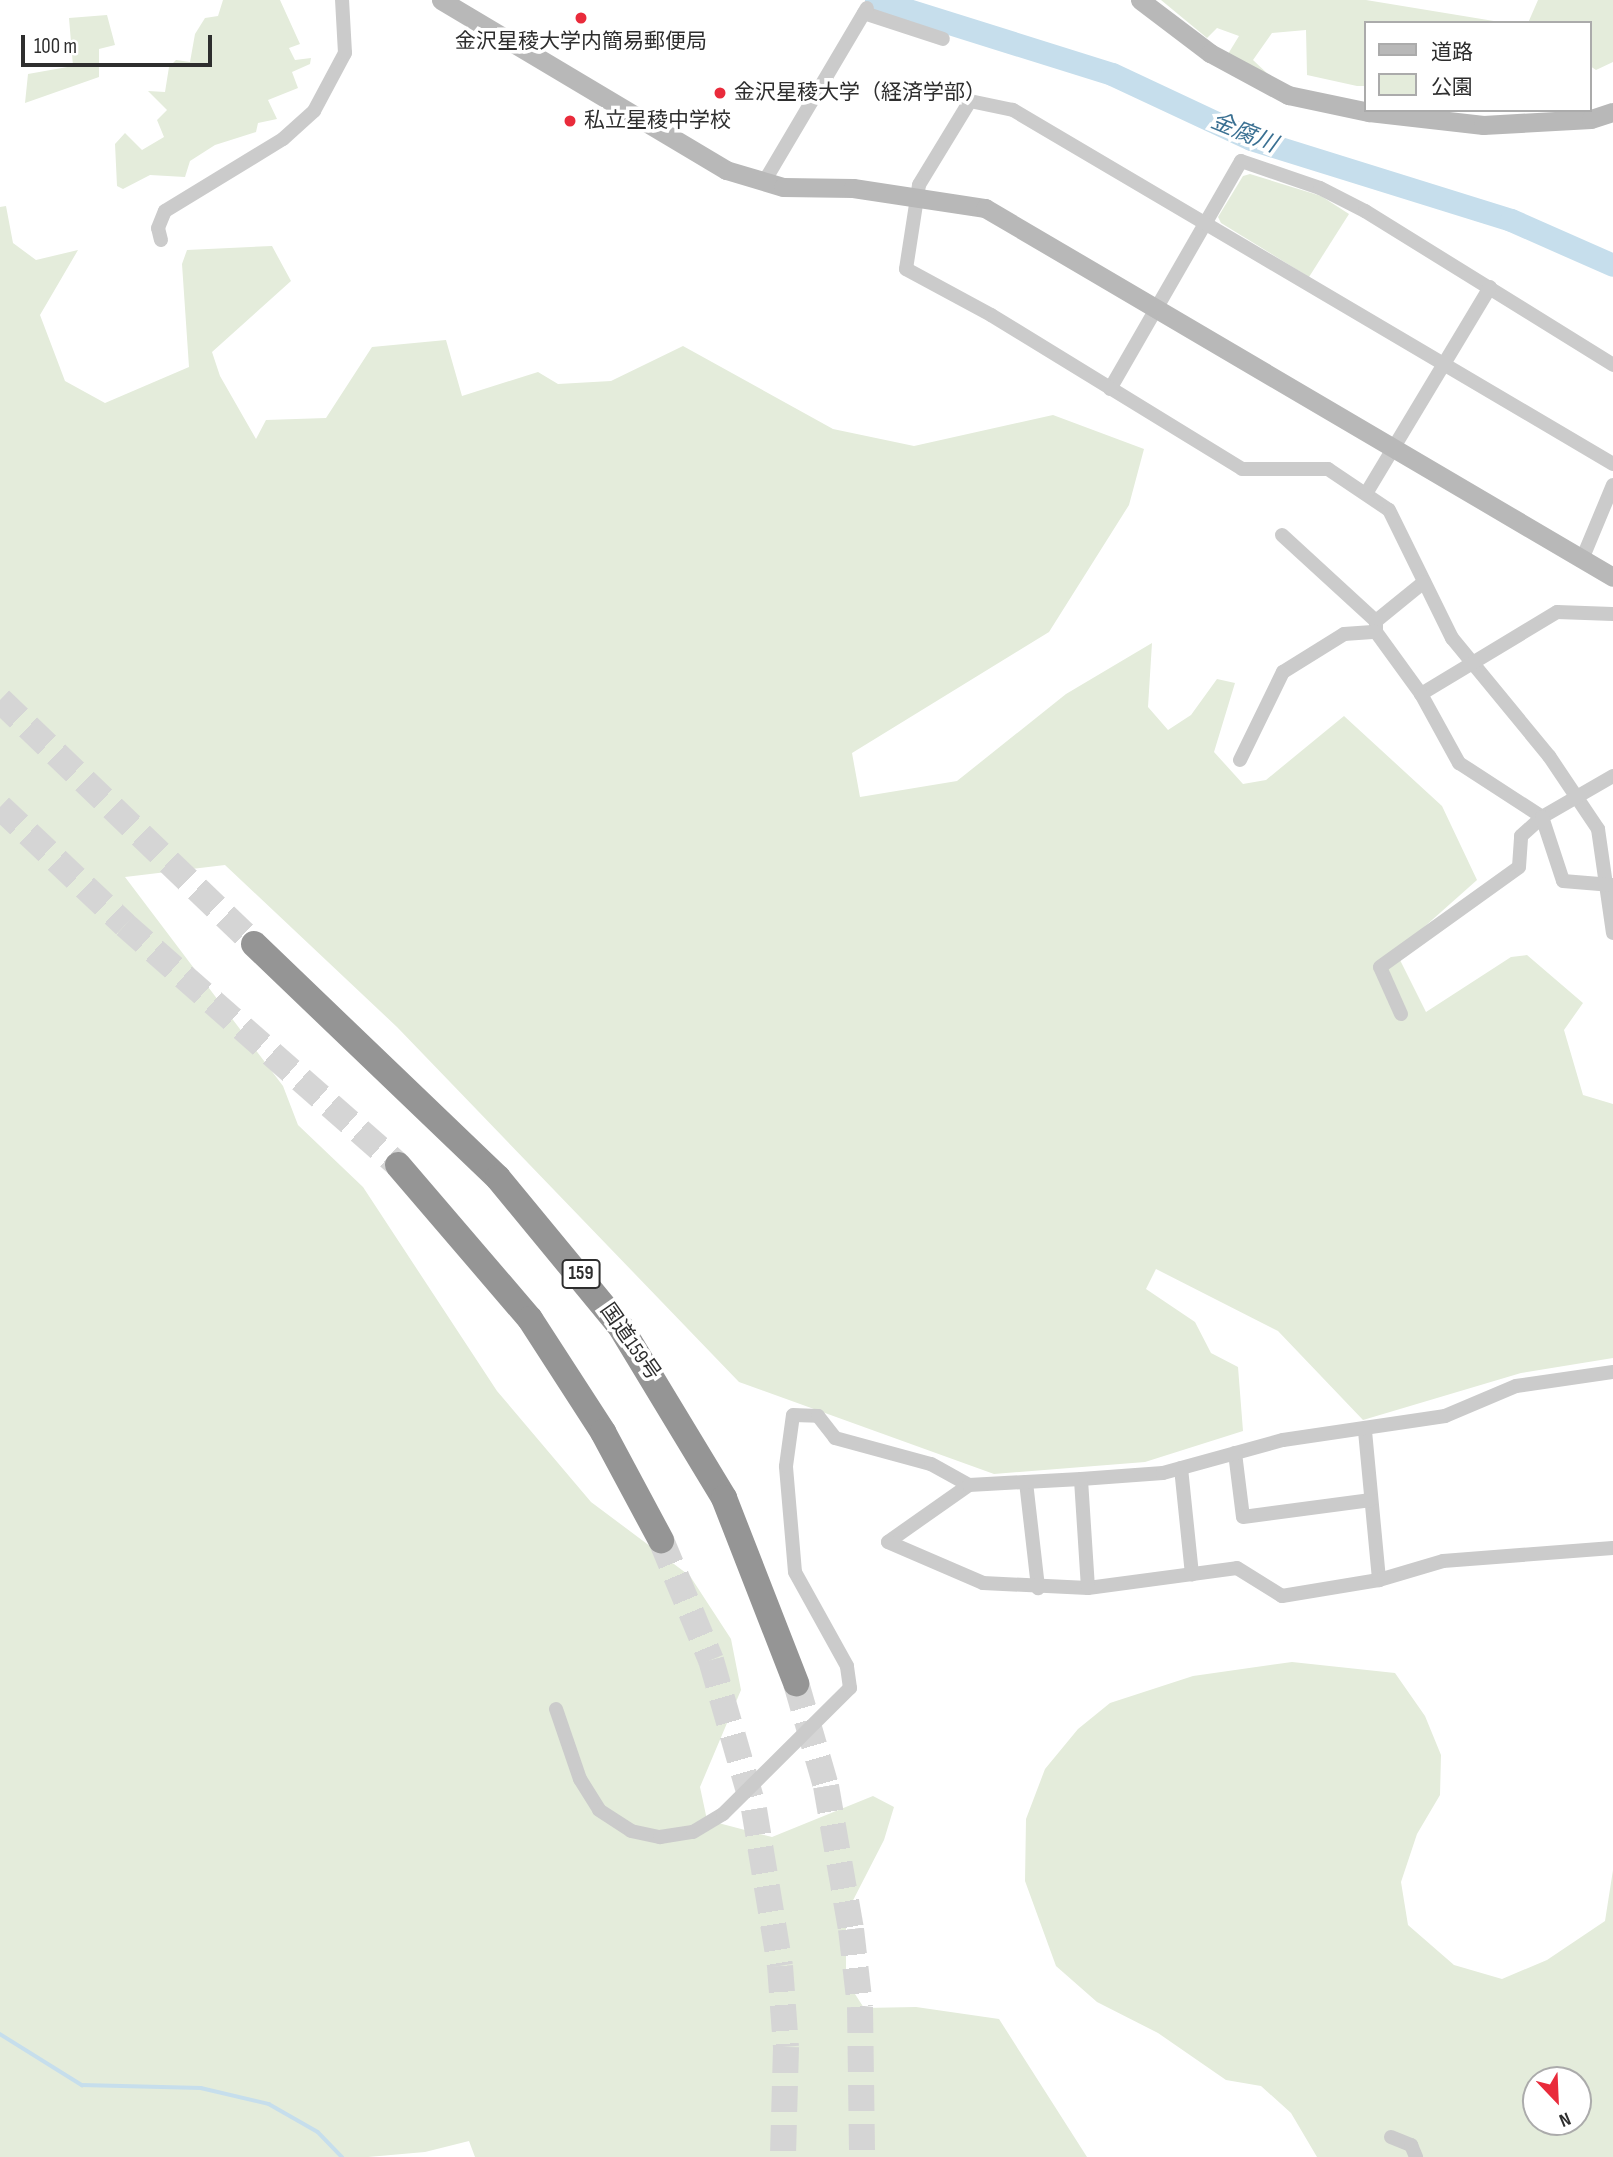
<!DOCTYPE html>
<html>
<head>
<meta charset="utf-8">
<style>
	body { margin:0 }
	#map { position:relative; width:1613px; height:2157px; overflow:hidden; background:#fff; font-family:"Sofia Sans Condensed","Noto Sans JP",sans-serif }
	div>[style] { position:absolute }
	.green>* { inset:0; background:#e4ecdb }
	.stream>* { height:3.5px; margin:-1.75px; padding:0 1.75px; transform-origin:1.75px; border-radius:1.75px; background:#c6deec }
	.river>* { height:23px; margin:-11.5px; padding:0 11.5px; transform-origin:11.5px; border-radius:11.5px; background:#c6deec }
	.highway-tunnel>* { height:26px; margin-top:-13px; transform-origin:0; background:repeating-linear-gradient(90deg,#d5d5d5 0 26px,transparent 0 39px) }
	.street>* { height:14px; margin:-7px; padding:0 7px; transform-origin:7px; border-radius:7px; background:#cbcbcb }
	.secondary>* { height:19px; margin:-9.5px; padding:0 9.5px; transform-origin:9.5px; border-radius:9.5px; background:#b8b8b8 }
	.highway>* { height:26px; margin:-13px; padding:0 13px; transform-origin:13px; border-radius:13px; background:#959595 }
	.dots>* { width:19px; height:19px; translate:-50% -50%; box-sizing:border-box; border:4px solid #fff; border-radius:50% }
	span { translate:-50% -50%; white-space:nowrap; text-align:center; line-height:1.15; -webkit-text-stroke:7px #fff; paint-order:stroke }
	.shield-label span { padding:2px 5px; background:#fff; border:2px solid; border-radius:5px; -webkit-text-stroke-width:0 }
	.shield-label { font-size:19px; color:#2e2e2e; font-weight:700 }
	.poi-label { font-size:21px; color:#2e2e2e }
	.left { translate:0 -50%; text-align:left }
	.street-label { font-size:21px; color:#2e2e2e }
	.water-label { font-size:23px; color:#3a7092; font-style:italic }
	.legend { position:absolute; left:1364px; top:21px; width:228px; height:91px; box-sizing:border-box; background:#fff; border:2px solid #ababab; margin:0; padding:9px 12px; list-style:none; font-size:21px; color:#2e2e2e }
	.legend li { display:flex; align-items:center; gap:14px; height:35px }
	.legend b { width:35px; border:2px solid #ababab }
	.north { position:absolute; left:1522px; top:2066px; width:70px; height:70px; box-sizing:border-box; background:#fff; border:2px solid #ababab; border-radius:50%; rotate:157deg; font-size:19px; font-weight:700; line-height:28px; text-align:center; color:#2e2e2e }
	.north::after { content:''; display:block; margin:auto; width:24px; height:32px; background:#e92b3b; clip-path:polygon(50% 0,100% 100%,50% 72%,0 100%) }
	.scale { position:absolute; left:21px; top:35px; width:191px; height:32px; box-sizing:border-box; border:4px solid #2e2e2e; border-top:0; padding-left:9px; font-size:21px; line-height:24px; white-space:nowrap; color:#2e2e2e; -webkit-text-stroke:5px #fff; paint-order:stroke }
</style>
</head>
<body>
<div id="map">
	<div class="green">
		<div style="clip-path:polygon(223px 0,280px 0,300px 44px,289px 48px,295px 60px,311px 58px,310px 64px,292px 72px,298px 88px,268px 100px,277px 119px,258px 123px,256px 132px,215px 145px,190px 161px,185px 177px,150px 175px,123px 189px,117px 186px,115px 144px,125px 133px,142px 150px,164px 137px,157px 120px,167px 110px,148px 91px,165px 92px,169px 67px,176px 60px,190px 62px,195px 34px,205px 18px,218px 16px)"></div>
		<div style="clip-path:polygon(1161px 0,1366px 0,1506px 23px,1366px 23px,1366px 86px,1357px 86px,1307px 75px,1306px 30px,1272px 33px,1253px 60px,1270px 76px,1228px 54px,1239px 36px,1217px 28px,1207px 38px)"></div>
		<div style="clip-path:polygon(1538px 0,1613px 0,1613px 62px,1596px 70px,1590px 66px,1590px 23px,1528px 23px)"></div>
		<div style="clip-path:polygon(107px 15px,115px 45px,99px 49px,99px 77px,25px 103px,28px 74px,73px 66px,69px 18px)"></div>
		<div style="clip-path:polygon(1250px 174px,1321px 196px,1349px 214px,1309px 277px,1221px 223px,1218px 217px,1243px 176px)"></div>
		<div style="clip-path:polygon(6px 206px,13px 243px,36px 260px,78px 250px,40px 315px,65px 381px,105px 403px,189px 367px,182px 264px,187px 250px,272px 246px,291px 281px,212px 352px,220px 376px,256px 439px,266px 420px,326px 418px,372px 347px,446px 340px,462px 396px,538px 372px,558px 384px,611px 381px,683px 346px,833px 429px,914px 446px,1053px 415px,1144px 449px,1129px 505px,1049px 632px,852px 753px,860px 797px,957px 781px,1066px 694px,1152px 643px,1148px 707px,1168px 730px,1191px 715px,1217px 679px,1235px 683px,1214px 752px,1243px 784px,1266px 780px,1344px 716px,1442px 806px,1477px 880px,1396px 952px,1426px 1012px,1511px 957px,1527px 955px,1583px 1003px,1564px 1030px,1583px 1095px,1613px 1104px,1613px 1358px,1521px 1373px,1363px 1420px,1278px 1331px,1156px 1269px,1146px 1289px,1195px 1322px,1211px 1353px,1238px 1367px,1243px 1431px,1145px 1462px,994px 1474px,739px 1382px,397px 1027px,225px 865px,125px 877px,283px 1086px,298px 1125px,363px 1187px,497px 1391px,591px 1502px,690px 1576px,731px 1639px,741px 1690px,700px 1787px,707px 1820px,772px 1837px,873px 1796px,894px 1807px,884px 1840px,846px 1914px,846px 1980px,864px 2008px,916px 2007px,999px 2019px,1087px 2157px,475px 2157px,469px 2141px,425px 2152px,368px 2157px,0 2157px,0 207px)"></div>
		<div style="clip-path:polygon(evenodd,1292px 1662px,1395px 1673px,1425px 1716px,1441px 1755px,1440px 1795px,1417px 1834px,1401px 1882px,1408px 1925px,1454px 1965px,1502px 1979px,1547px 1960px,1605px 1921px,1613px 1870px,1613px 2157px,1317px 2157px,1291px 2113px,1261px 2086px,1226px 2080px,1158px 2033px,1097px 2002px,1056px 1966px,1025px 1881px,1026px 1819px,1045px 1769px,1078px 1729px,1110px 1703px,1193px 1676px,1292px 1662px,1536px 2080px,1578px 2080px,1578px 2122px,1536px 2122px,1536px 2080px)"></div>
	</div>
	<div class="stream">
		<div style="left:0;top:2034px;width:97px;rotate:31.9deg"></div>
		<div style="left:82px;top:2085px;width:119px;rotate:1.4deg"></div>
		<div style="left:201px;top:2088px;width:70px;rotate:13.2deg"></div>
		<div style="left:269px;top:2104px;width:56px;rotate:29.7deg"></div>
		<div style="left:318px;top:2132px;width:35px;rotate:46deg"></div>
	</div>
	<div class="river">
		<div style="left:876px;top:0;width:247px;rotate:17.4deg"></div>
		<div style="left:1112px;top:74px;width:153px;rotate:25.1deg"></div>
		<div style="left:1251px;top:139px;width:272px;rotate:17.3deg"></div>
		<div style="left:1511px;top:220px;width:111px;rotate:23.8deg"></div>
	</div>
	<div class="highway-tunnel">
		<div style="left:0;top:700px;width:352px;rotate:43.8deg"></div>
		<div style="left:0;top:807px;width:172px;rotate:43.3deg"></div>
		<div style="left:125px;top:925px;width:363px;rotate:41.3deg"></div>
		<div style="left:661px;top:1540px;width:130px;rotate:67.4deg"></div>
		<div style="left:711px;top:1660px;width:155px;rotate:73.9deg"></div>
		<div style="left:754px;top:1809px;width:159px;rotate:80.6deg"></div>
		<div style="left:780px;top:1966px;width:81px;rotate:85.8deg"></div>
		<div style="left:786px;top:2047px;width:110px;rotate:91.6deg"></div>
		<div style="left:796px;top:1683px;width:107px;rotate:73.8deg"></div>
		<div style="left:826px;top:1786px;width:145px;rotate:80.1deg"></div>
		<div style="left:851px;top:1929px;width:79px;rotate:83.4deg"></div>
		<div style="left:860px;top:2007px;width:150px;rotate:89.2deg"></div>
	</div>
	<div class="street">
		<div style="left:864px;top:13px;width:83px;rotate:18.2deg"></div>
		<div style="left:764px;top:182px;width:202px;rotate:-59.4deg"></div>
		<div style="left:161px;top:240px;width:12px;rotate:-104deg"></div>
		<div style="left:158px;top:228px;width:18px;rotate:-68deg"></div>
		<div style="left:165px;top:211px;width:138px;rotate:-31.4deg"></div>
		<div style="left:283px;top:139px;width:42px;rotate:-42.1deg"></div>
		<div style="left:314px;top:111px;width:66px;rotate:-61.9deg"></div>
		<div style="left:345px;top:53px;width:53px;rotate:-93.2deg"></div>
		<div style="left:1110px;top:389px;width:263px;rotate:-60.1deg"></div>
		<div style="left:1241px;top:161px;width:83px;rotate:18.9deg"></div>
		<div style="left:1320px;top:188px;width:51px;rotate:27.1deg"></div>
		<div style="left:1365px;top:211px;width:292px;rotate:31.8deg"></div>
		<div style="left:1613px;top:464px;width:697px;rotate:-149.46deg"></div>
		<div style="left:1013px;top:110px;width:44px;rotate:-168.2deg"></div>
		<div style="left:970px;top:101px;width:98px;rotate:121.3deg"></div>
		<div style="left:919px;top:185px;width:85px;rotate:98.8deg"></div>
		<div style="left:906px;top:269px;width:97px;rotate:28.4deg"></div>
		<div style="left:991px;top:315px;width:294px;rotate:31.5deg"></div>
		<div style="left:1242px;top:469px;width:86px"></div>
		<div style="left:1328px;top:469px;width:73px;rotate:33.9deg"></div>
		<div style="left:1389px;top:510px;width:143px;rotate:63.8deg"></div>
		<div style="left:1452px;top:638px;width:153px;rotate:50.6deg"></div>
		<div style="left:1549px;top:756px;width:88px;rotate:56.1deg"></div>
		<div style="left:1598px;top:829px;width:105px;rotate:81.8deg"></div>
		<div style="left:1367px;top:492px;width:239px;rotate:-59deg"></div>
		<div style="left:1282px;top:535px;width:127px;rotate:42.5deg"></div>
		<div style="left:1583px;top:557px;width:78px;rotate:-67.4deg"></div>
		<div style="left:1613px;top:614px;width:56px;rotate:-178deg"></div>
		<div style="left:1557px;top:612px;width:159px;rotate:148.9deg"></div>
		<div style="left:1421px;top:694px;width:79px;rotate:61.2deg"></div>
		<div style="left:1459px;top:763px;width:99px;rotate:33deg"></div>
		<div style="left:1542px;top:817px;width:82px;rotate:-30deg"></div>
		<div style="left:1421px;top:694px;width:77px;rotate:-126deg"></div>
		<div style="left:1376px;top:632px;width:11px;rotate:-90deg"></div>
		<div style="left:1376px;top:621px;width:62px;rotate:-39.1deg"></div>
		<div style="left:1240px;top:760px;width:98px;rotate:-64deg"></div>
		<div style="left:1283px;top:672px;width:72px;rotate:-31.9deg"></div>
		<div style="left:1344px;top:634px;width:32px;rotate:-4deg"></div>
		<div style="left:1401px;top:1014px;width:51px;rotate:-114.1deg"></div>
		<div style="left:1380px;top:967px;width:171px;rotate:-35.7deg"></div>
		<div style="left:1519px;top:867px;width:31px;rotate:-86deg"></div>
		<div style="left:1521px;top:836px;width:28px;rotate:-42deg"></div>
		<div style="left:1542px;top:817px;width:67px;rotate:71.8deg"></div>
		<div style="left:1563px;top:881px;width:49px;rotate:4.7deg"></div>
		<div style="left:1365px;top:1431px;width:150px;rotate:84.6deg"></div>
		<div style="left:1235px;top:1453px;width:64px;rotate:82.9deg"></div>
		<div style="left:1243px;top:1517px;width:129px;rotate:-7.6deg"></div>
		<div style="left:1181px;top:1468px;width:107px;rotate:84.1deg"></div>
		<div style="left:1026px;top:1482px;width:107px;rotate:83.5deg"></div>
		<div style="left:969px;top:1485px;width:99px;rotate:144.9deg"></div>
		<div style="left:888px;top:1542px;width:103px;rotate:23.3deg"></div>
		<div style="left:983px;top:1583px;width:105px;rotate:2.7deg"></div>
		<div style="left:1088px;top:1588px;width:150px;rotate:-7.6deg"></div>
		<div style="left:1237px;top:1568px;width:53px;rotate:31.9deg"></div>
		<div style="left:1282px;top:1596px;width:98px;rotate:-9.4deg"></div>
		<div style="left:1379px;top:1580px;width:67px;rotate:-16.5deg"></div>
		<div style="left:1443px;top:1561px;width:170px;rotate:-4.4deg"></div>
		<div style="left:1088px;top:1588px;width:109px;rotate:-93.7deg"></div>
		<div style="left:1081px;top:1479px;width:82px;rotate:-4.2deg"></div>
		<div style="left:1163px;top:1473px;width:124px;rotate:-15.4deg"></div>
		<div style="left:1283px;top:1440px;width:164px;rotate:-8.4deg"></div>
		<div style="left:1445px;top:1416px;width:77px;rotate:-22.9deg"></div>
		<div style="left:1516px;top:1386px;width:98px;rotate:-8.2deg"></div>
		<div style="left:556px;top:1709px;width:74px;rotate:71.1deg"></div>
		<div style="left:580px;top:1779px;width:36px;rotate:58deg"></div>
		<div style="left:599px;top:1810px;width:38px;rotate:33deg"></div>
		<div style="left:631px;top:1831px;width:30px;rotate:12deg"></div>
		<div style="left:660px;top:1837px;width:33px;rotate:-9deg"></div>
		<div style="left:693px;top:1832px;width:35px;rotate:-31deg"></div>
		<div style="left:723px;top:1814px;width:179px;rotate:-44.8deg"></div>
		<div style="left:850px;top:1688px;width:22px;rotate:-98deg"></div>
		<div style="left:847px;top:1666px;width:107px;rotate:-119deg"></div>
		<div style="left:795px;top:1572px;width:106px;rotate:-94.9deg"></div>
		<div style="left:786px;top:1466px;width:51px;rotate:-82.2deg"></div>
		<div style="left:793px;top:1415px;width:25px;rotate:2deg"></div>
		<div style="left:818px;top:1416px;width:28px;rotate:52deg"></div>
		<div style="left:835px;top:1438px;width:99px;rotate:15.2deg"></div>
		<div style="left:931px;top:1464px;width:43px;rotate:28.9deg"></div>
		<div style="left:969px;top:1485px;width:112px;rotate:-3.1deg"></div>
		<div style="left:1391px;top:2137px;width:22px;rotate:22deg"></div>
		<div style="left:1411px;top:2145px;width:13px;rotate:67deg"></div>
	</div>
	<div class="secondary">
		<div style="left:441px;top:0;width:332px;rotate:30.8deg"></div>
		<div style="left:726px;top:170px;width:59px;rotate:16.6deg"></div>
		<div style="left:783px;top:187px;width:70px;rotate:0.8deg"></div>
		<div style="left:853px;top:188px;width:134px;rotate:8.6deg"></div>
		<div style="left:985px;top:208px;width:728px;rotate:30.44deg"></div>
		<div style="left:1140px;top:0;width:88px;rotate:37.1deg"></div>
		<div style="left:1210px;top:53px;width:89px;rotate:28.3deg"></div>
		<div style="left:1288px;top:95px;width:83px;rotate:11.9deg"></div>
		<div style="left:1369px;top:112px;width:115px;rotate:6.5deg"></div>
		<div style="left:1483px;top:125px;width:108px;rotate:-3.2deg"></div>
		<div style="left:1591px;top:119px;width:23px;rotate:-18deg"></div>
	</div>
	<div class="highway">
		<div style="left:254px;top:944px;width:338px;rotate:43.8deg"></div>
		<div style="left:498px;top:1178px;width:192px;rotate:50.5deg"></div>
		<div style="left:620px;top:1326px;width:201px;rotate:58.8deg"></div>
		<div style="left:724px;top:1498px;width:199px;rotate:68.7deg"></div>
		<div style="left:398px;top:1165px;width:203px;rotate:49.4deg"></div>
		<div style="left:530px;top:1319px;width:135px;rotate:57.1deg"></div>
		<div style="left:603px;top:1432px;width:123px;rotate:61.8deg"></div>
	</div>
	<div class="dots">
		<div style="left:581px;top:18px;background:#e92b3b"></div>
		<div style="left:720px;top:93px;background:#e92b3b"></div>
		<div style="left:570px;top:121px;background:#e92b3b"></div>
	</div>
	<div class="shield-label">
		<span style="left:581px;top:1274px">159</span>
	</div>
	<div class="poi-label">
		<span style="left:581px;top:42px">金沢星稜大学内簡易郵便局</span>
		<span class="left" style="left:734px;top:93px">金沢星稜大学（経済学部）</span>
		<span class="left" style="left:584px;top:121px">私立星稜中学校</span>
	</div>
	<div class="street-label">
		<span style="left:630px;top:1342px;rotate:55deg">国道159号</span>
	</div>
	<div class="water-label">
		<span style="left:1244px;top:133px;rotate:22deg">金腐川</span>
	</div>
	<ul class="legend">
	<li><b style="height:9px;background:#b8b8b8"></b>道路</li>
	<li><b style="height:19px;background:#e4ecdb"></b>公園</li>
	</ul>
	<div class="north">N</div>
	<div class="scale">100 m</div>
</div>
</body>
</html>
